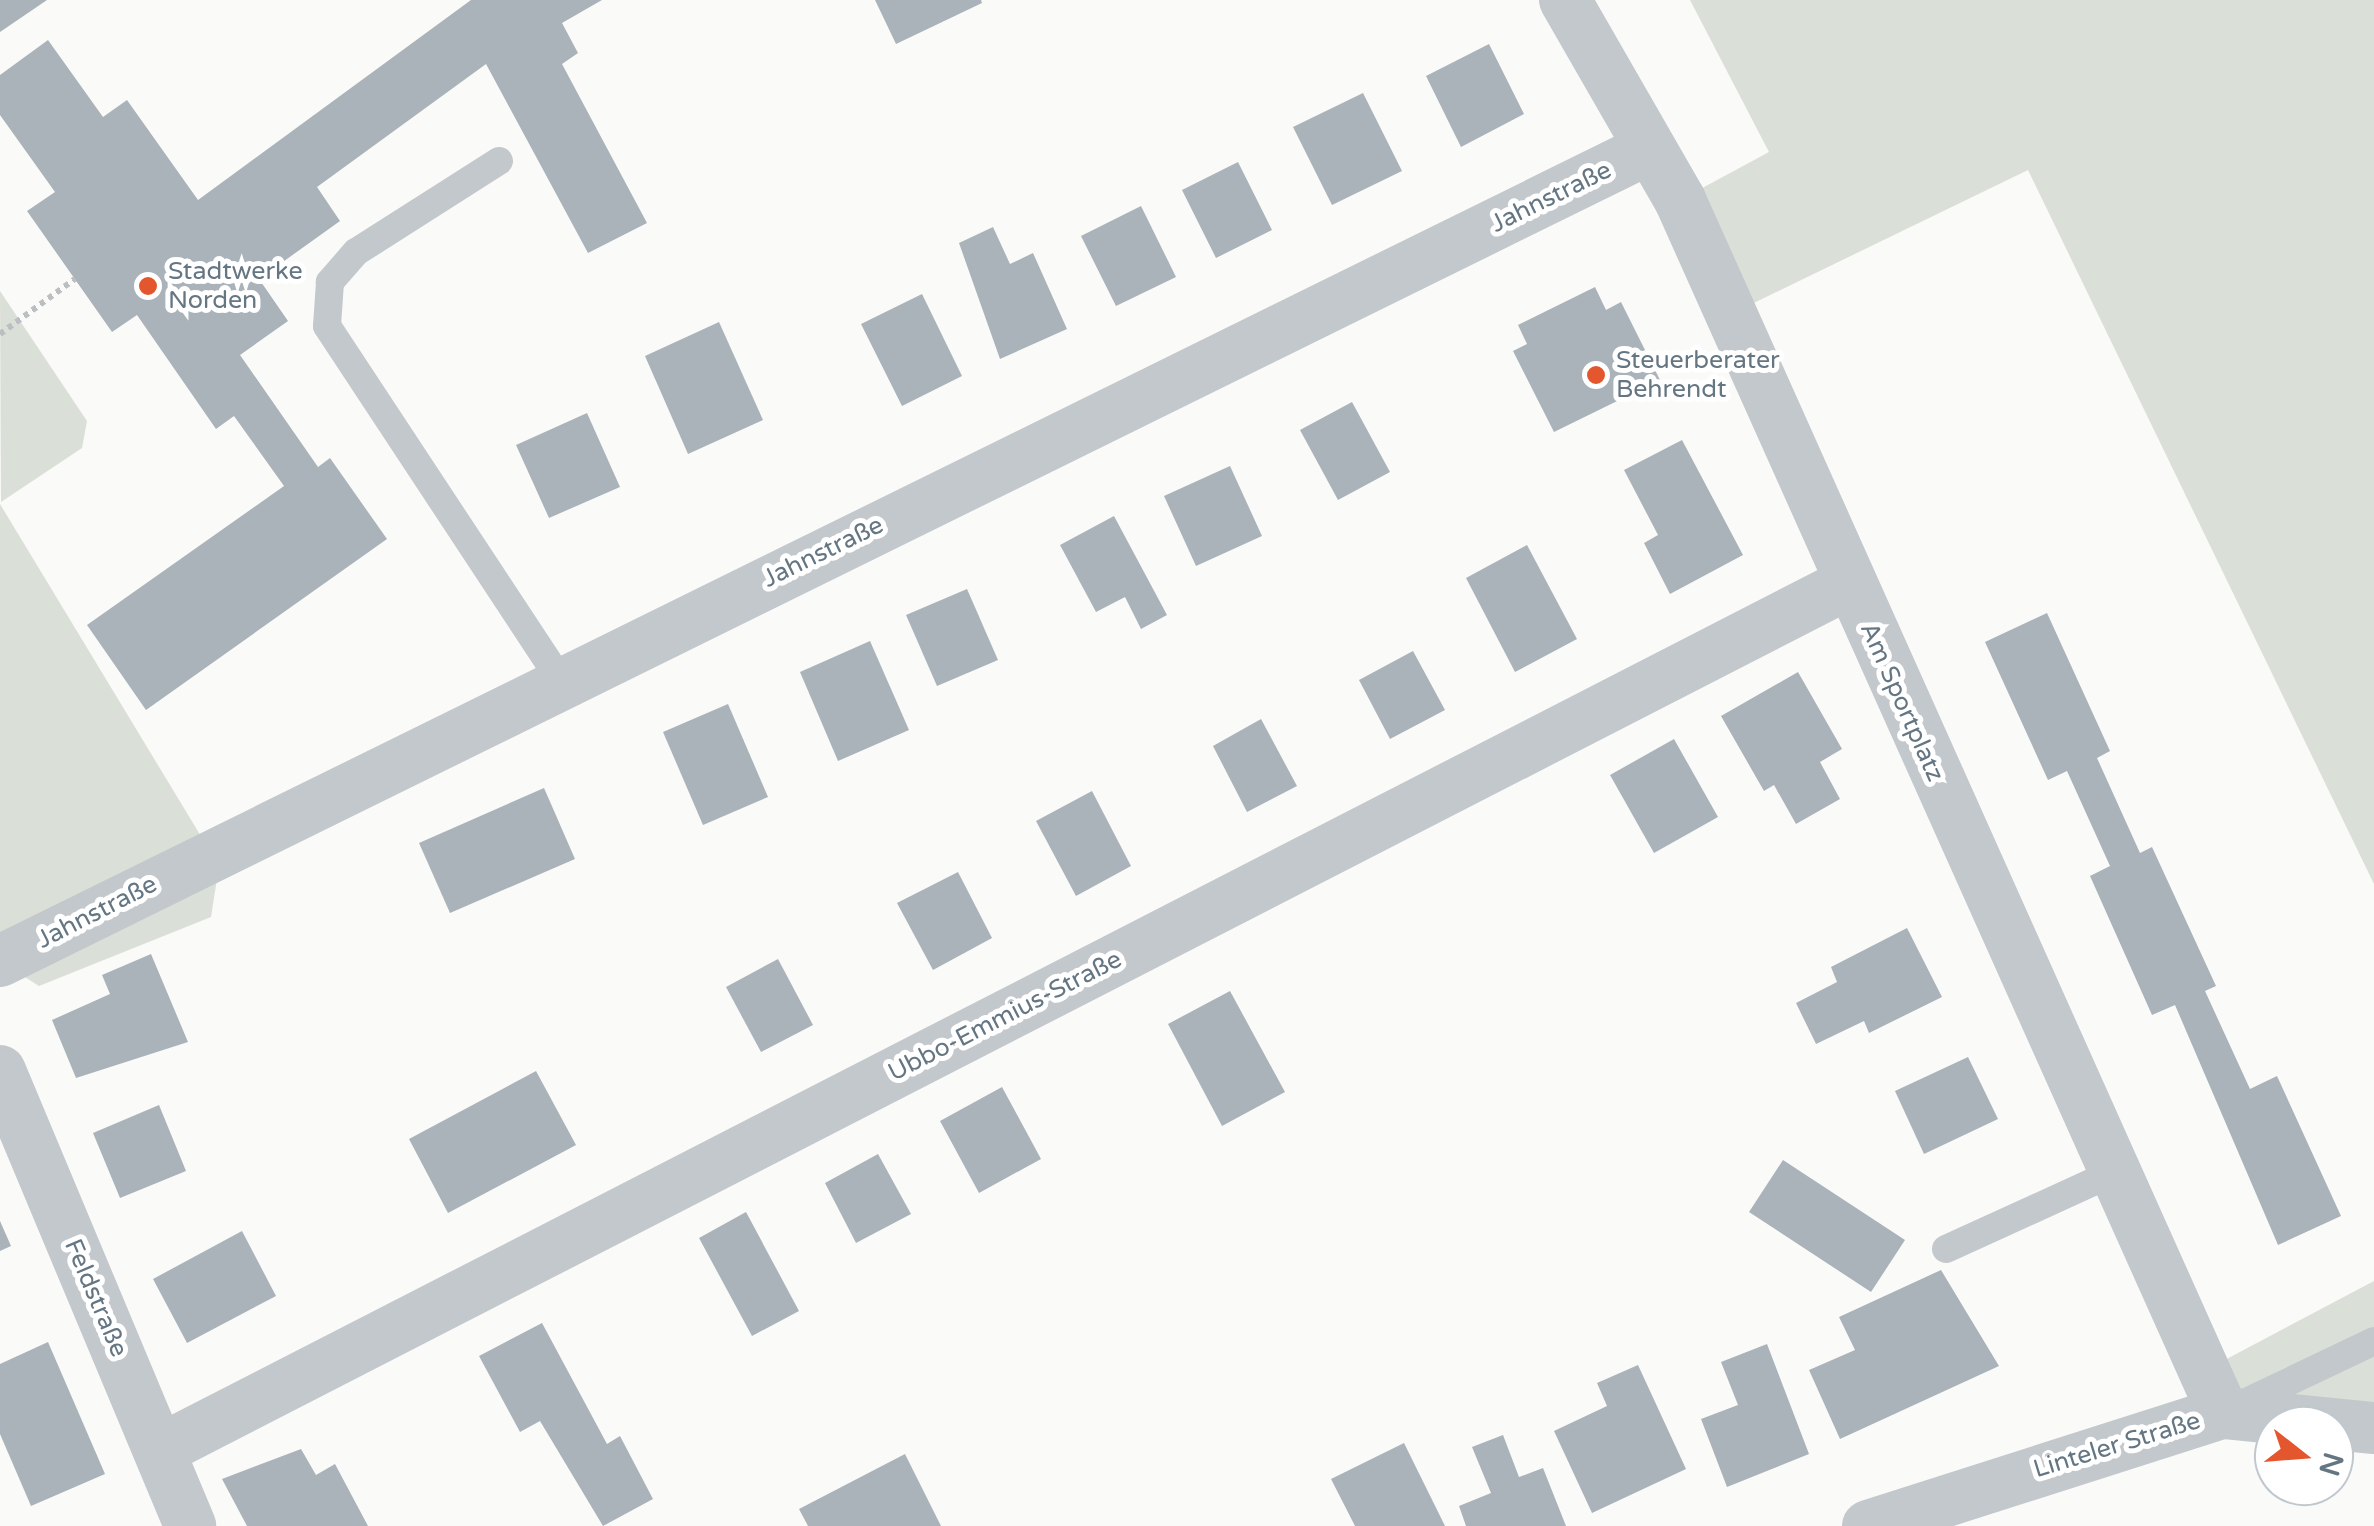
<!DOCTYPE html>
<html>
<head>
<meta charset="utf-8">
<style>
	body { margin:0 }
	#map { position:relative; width:2374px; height:1526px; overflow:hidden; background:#fafaf8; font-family:"Varela Round",sans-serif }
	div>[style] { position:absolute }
	.green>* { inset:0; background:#dadfd7 }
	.building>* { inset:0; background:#aab3b9 }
	.path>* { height:6px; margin-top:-3px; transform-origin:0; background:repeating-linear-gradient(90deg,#bbbfc2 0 5px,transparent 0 10px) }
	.service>* { height:28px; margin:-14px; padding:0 14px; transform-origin:14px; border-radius:14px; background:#c3c8cc }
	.minor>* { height:52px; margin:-26px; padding:0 26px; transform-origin:26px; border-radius:26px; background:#c3c8cc }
	.dots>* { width:28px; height:28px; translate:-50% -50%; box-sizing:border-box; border:5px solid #fff; border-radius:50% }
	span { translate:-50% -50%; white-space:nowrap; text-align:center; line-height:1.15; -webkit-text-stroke:10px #fff; paint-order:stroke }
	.street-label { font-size:25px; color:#657683 }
	.poi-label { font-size:25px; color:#657683 }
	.left { translate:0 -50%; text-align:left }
	.north { position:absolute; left:2254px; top:1406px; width:100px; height:100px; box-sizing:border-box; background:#fff; border:2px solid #c1c8cd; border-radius:50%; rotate:107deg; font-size:28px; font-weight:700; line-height:40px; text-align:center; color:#657683 }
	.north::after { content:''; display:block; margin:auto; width:35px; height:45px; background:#e4572e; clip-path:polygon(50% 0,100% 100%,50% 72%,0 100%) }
</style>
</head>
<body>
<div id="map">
	<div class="green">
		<div style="clip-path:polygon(1690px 0,2374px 0,2374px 884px,2028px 170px,1731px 314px,1680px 200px,1769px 152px)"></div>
		<div style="clip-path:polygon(0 291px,87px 421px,82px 448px,1px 502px)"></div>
		<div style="clip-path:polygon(0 504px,219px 866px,211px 917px,39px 986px,0 961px)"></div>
		<div style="clip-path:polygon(2374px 1281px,2374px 1428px,2223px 1413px,2204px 1371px)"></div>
	</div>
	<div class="building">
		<div style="clip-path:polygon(0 0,47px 0,0 32px)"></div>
		<div style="clip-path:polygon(471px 0,602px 0,562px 23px,578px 53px,562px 64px,647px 223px,588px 253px,486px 64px,317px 187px,340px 221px,259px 279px,288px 321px,240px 355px,318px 467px,330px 458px,387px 539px,146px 710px,87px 625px,284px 486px,234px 416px,216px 429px,137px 315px,112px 332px,27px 211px,55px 192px,0 115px,0 75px,48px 40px,103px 117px,127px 100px,198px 200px)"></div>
		<div style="clip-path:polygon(875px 0,981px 0,982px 3px,896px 44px)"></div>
		<div style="clip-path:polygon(1489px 44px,1524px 114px,1461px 147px,1426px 76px)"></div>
		<div style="clip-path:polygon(1363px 93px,1402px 171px,1332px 205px,1293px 127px)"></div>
		<div style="clip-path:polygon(1238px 162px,1272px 230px,1216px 258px,1182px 190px)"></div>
		<div style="clip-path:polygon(1141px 206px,1176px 277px,1116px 306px,1081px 236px)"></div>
		<div style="clip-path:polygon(993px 227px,1010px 264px,1033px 253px,1067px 329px,1000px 359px,959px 243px)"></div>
		<div style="clip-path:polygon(1595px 287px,1606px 310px,1621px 302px,1660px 380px,1554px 432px,1513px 351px,1527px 344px,1518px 325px)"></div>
		<div style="clip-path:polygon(922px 294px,962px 376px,902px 406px,861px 324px)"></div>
		<div style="clip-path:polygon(719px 322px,763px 420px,688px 454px,645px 356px)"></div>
		<div style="clip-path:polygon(1352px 402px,1390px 472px,1338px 500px,1300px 430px)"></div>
		<div style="clip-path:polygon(587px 413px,620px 487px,549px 518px,516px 445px)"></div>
		<div style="clip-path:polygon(1682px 440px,1743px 555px,1670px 594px,1644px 543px,1658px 535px,1624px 470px)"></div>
		<div style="clip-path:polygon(1230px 466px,1262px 536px,1196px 566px,1164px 496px)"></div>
		<div style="clip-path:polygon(1114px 516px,1167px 615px,1141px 629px,1125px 597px,1096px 612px,1060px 545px)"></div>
		<div style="clip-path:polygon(1527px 545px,1577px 639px,1515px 672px,1466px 578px)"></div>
		<div style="clip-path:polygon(967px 589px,998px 660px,937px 686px,906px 615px)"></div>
		<div style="clip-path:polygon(2047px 613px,2110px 751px,2097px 758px,2140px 853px,2152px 847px,2216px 986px,2205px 991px,2250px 1089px,2277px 1076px,2341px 1216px,2278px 1245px,2175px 1005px,2152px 1015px,2090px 876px,2110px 866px,2067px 771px,2048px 780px,1985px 642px)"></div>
		<div style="clip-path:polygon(870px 641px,909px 730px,838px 761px,800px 672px)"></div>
		<div style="clip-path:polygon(1413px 651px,1445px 710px,1390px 739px,1359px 680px)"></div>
		<div style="clip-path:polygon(1798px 672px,1842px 749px,1820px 762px,1840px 799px,1796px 824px,1774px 785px,1764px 791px,1721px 716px)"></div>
		<div style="clip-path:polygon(728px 704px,768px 797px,703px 825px,663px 732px)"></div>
		<div style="clip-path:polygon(1261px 719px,1297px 786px,1247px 812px,1213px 746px)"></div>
		<div style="clip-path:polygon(1674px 739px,1718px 817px,1654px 853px,1610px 775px)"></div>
		<div style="clip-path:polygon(544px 788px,575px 859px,450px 913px,419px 843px)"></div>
		<div style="clip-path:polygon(1092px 791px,1131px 866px,1076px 896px,1036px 821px)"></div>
		<div style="clip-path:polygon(958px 872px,992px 938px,933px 970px,897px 903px)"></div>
		<div style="clip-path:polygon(1907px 928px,1942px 997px,1869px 1033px,1864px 1021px,1816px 1044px,1796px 1003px,1837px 982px,1831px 967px)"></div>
		<div style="clip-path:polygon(151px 954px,188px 1042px,76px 1078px,52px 1020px,110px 994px,102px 975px)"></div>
		<div style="clip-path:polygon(778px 959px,813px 1025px,761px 1052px,726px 987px)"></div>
		<div style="clip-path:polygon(1230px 991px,1285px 1092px,1222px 1126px,1168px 1024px)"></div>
		<div style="clip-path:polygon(1968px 1057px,1998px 1119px,1924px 1154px,1895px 1091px)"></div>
		<div style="clip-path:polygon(536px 1071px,576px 1145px,448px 1213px,409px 1139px)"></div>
		<div style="clip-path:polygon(1002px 1087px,1041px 1159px,979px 1193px,940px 1121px)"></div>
		<div style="clip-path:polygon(159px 1105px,186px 1171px,120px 1198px,93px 1133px)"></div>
		<div style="clip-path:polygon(878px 1154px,911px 1214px,856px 1243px,825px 1183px)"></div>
		<div style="clip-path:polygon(1783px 1160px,1905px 1240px,1871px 1292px,1749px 1212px)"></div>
		<div style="clip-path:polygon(746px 1212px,799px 1311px,752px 1336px,699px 1238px)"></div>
		<div style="clip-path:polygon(0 1221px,11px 1246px,0 1251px)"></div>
		<div style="clip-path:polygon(242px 1231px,276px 1296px,187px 1343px,153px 1279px)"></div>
		<div style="clip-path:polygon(1941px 1270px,1999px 1366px,1840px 1439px,1809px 1370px,1855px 1350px,1839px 1317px)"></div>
		<div style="clip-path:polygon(542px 1323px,607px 1444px,620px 1436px,653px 1499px,603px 1526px,540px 1421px,520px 1432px,479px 1356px)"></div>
		<div style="clip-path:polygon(48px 1342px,105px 1474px,31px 1506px,0 1434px,0 1364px)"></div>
		<div style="clip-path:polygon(1767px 1344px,1809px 1454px,1727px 1487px,1701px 1419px,1738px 1405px,1721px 1362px)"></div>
		<div style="clip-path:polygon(1638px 1365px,1686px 1469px,1592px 1513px,1554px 1431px,1607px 1406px,1597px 1383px)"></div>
		<div style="clip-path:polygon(1503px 1435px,1519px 1477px,1543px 1468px,1566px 1526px,1466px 1526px,1459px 1506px,1491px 1493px,1472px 1447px)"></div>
		<div style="clip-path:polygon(1404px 1443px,1445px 1526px,1355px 1526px,1331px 1479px)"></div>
		<div style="clip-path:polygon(301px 1449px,316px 1475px,335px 1464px,368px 1526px,247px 1526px,222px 1479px)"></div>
		<div style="clip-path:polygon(905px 1454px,941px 1526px,808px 1526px,799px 1509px)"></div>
	</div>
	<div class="path">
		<div style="left:0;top:334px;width:93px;rotate:-36.3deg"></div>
	</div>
	<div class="service">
		<div style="left:499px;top:161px;width:169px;rotate:147.5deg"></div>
		<div style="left:356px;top:252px;width:40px;rotate:131deg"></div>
		<div style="left:330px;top:282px;width:44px;rotate:93.9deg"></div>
		<div style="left:327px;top:326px;width:424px;rotate:56.6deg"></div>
		<div style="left:1946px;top:1249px;width:183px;rotate:-24.5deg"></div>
		<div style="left:2238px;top:1406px;width:151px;rotate:-25.5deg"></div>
	</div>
	<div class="minor">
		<div style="left:1565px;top:0;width:231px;rotate:60.1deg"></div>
		<div style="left:1680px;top:200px;width:1329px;rotate:65.88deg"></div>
		<div style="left:0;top:961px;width:1837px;rotate:-26.23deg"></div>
		<div style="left:0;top:1071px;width:493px;rotate:67.3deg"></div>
		<div style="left:160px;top:1450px;width:1899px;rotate:-27.17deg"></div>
		<div style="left:1868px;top:1526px;width:373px;rotate:-17.7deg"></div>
		<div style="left:2223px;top:1413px;width:152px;rotate:5.7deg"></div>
	</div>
	<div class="dots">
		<div style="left:148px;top:286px;background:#e4572e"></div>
		<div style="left:1596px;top:375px;background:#e4572e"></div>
	</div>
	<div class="street-label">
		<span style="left:1551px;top:197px;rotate:-26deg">Jahnstraße</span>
		<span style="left:823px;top:552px;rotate:-26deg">Jahnstraße</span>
		<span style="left:1902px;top:702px;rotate:66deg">Am Sportplatz</span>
		<span style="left:97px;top:912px;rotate:-27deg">Jahnstraße</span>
		<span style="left:1005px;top:1016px;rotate:-27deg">Ubbo-Emmius-Straße</span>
		<span style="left:96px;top:1298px;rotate:67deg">Feldstraße</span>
		<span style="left:2117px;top:1445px;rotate:-17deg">Linteler Straße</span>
	</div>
	<div class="poi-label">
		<span class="left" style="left:168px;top:286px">Stadtwerke<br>Norden</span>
		<span class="left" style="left:1616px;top:375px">Steuerberater<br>Behrendt</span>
	</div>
	<div class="north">N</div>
</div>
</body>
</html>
